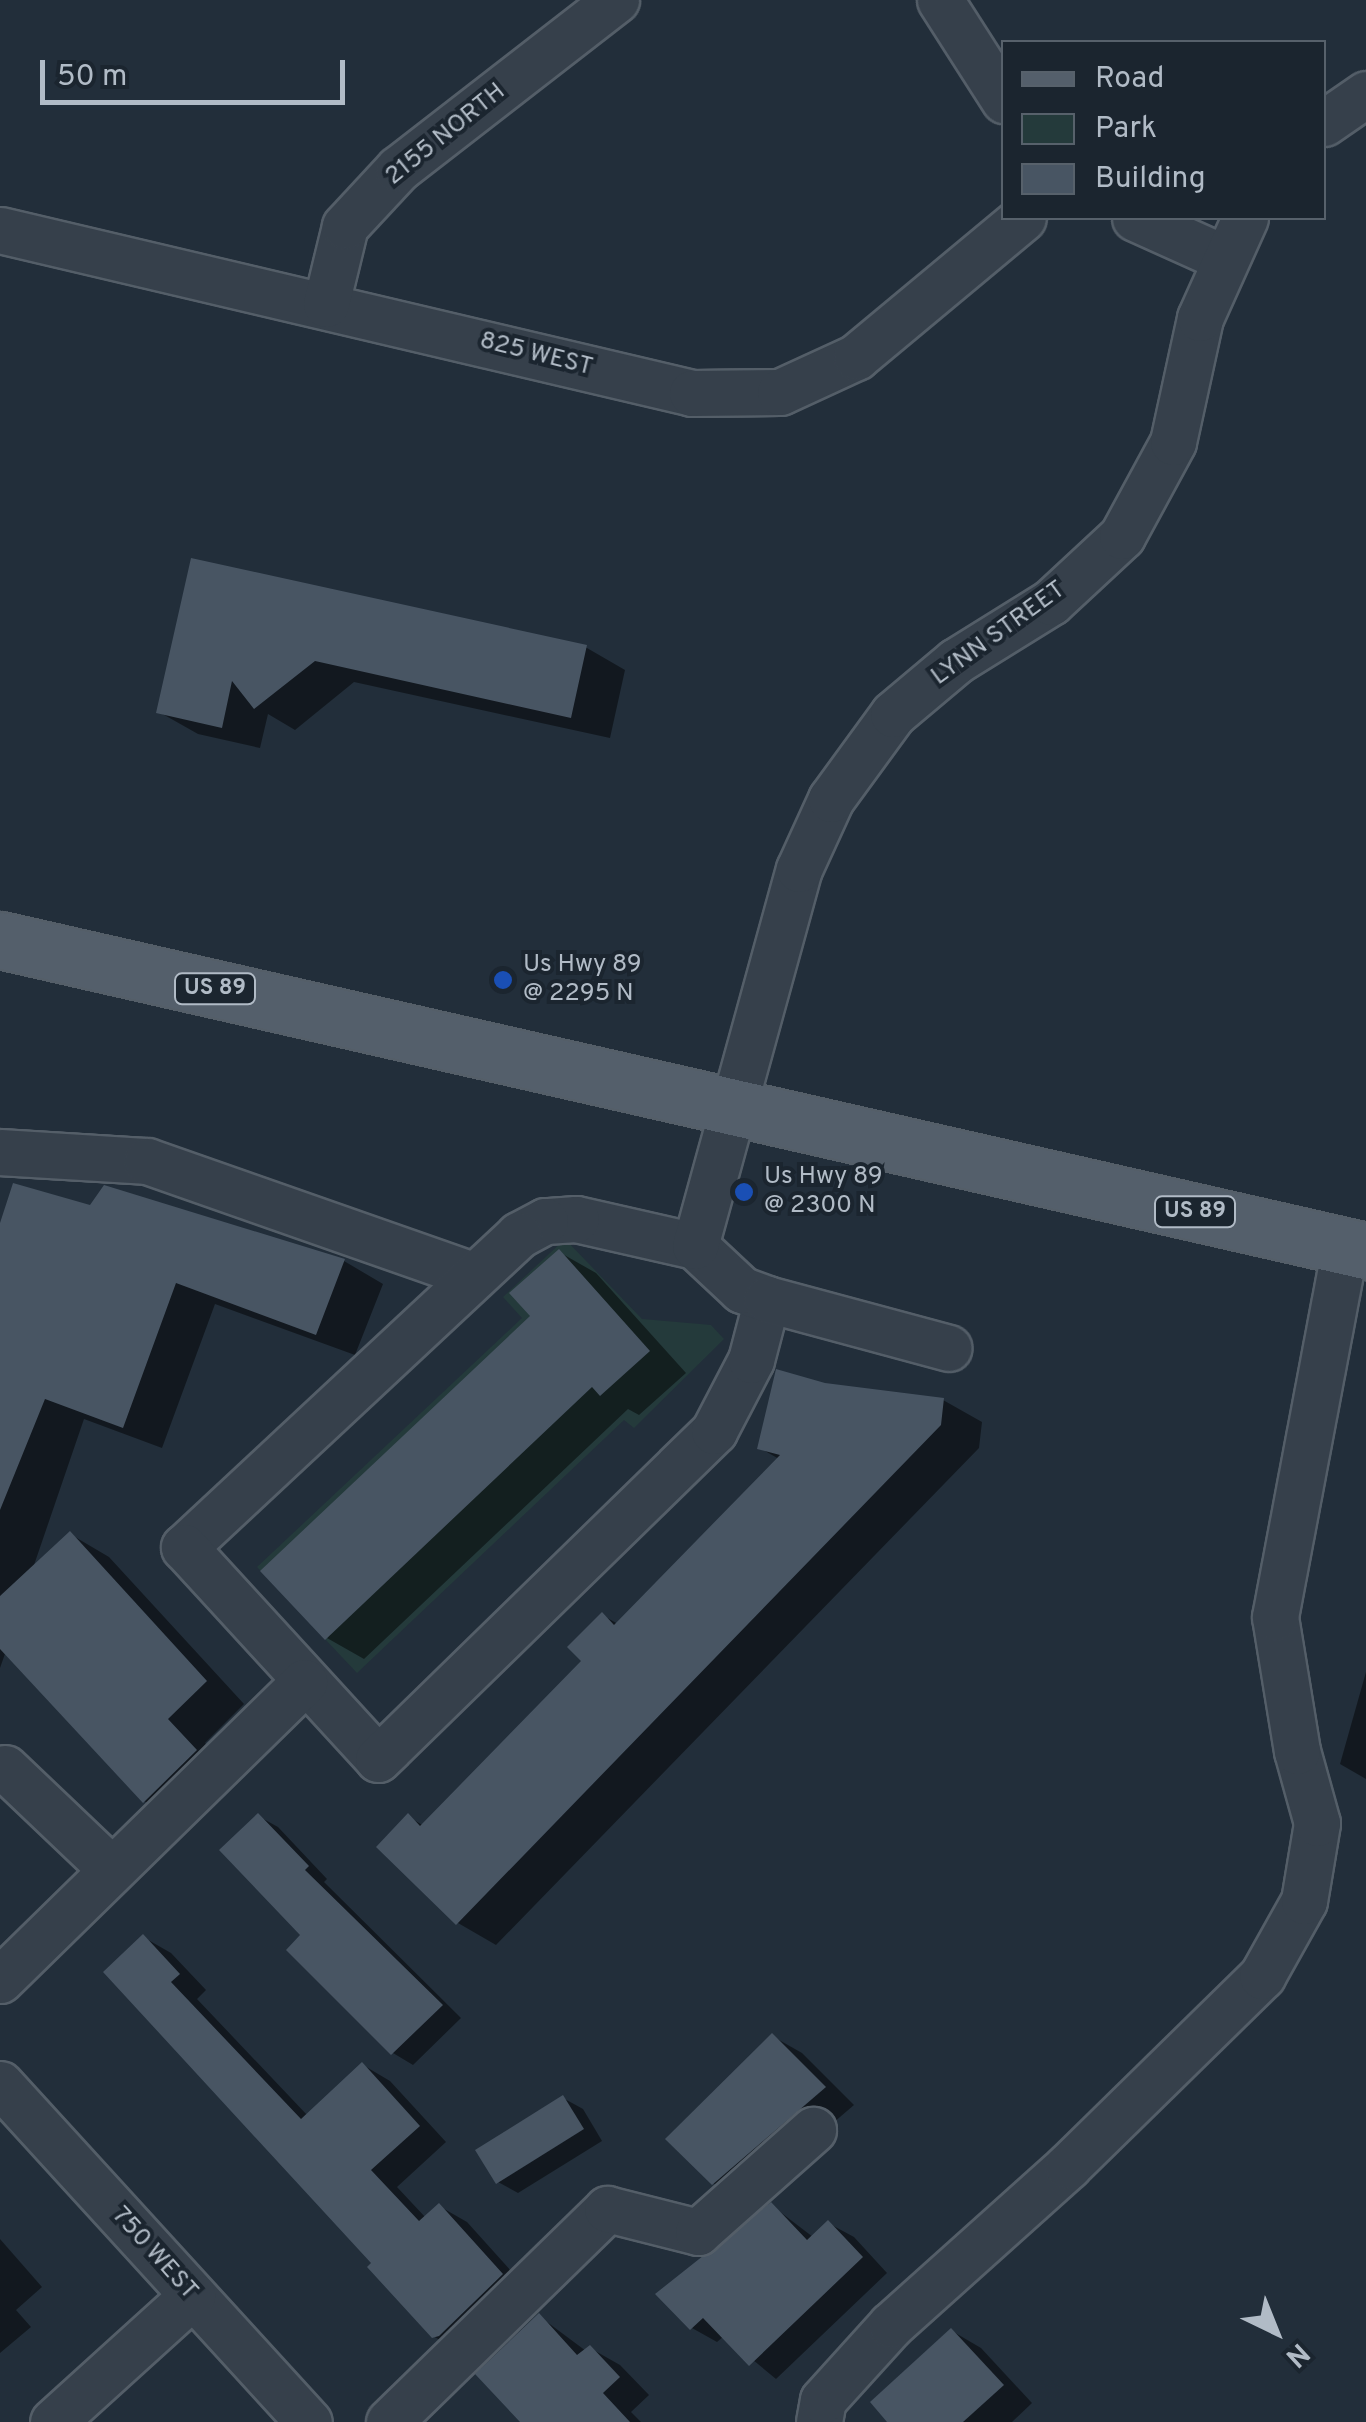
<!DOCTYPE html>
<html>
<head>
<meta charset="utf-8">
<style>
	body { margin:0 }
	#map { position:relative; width:1366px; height:2422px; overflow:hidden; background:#222e3a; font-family:Overpass,sans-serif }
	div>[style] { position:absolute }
	.green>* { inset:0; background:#243a3b }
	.shadow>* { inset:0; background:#0007 }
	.building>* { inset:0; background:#485563 }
	.roads { filter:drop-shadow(2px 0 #545e68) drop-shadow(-2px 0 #545e68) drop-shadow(0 2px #545e68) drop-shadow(0 -2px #545e68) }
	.minor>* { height:45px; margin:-22.5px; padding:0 22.5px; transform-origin:22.5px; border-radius:22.5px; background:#36404b }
	.major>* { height:55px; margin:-27.5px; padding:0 27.5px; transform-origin:27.5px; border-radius:27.5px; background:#545f6b }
	.dots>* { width:28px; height:28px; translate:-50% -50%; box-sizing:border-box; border:5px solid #1b252f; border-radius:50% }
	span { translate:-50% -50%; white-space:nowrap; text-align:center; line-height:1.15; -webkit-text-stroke:8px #1b252f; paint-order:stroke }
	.shield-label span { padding:2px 8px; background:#1b252f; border:2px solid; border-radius:8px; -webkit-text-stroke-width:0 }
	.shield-label { font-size:22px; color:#b1bbc6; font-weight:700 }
	.street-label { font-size:25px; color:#b1bbc6 }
	.poi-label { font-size:25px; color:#b1bbc6 }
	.left { translate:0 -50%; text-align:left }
	.legend { position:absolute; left:1001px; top:40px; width:325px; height:180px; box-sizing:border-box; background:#1b252f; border:2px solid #57616b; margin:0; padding:12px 18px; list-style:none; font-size:30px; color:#b1bbc6 }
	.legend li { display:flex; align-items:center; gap:20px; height:50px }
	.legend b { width:50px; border:2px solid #57616b }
	.north { position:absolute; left:1226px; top:2282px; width:100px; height:100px; -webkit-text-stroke:8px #1b252f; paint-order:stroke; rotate:137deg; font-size:28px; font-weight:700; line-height:40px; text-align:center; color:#b1bbc6 }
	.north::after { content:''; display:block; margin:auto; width:35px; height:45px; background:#b1bbc6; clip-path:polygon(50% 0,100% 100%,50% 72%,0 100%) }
	.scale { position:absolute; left:40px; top:60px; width:305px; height:45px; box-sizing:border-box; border:5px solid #b1bbc6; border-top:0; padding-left:12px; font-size:30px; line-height:35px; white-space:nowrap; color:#b1bbc6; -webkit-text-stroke:8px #1b252f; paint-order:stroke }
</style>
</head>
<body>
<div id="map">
	<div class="green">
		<div style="clip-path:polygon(565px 1239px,642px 1319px,711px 1325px,724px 1339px,634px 1428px,624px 1420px,357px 1673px,257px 1567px,522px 1318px,503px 1297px)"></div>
	</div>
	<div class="shadow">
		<div style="clip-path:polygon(193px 561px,587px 648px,625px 670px,610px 738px,354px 682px,295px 730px,268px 714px,260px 748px,198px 734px,159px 712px)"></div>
		<div style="clip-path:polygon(105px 1188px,344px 1261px,383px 1284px,355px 1355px,215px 1304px,162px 1448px,84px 1419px,33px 1568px,70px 1534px,109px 1557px,244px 1704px,205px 1743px,234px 1773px,183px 1824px,144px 1801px,6px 1651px,0 1668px,0 1232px,91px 1208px)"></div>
		<div style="clip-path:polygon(559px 1252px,596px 1273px,686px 1373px,639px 1415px,628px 1409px,364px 1659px,327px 1638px,533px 1316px)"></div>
		<div style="clip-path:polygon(825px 1385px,943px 1400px,982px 1422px,979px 1448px,496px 1945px,458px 1923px,409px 1817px,424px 1826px,585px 1661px,602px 1615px,618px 1624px,779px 1459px,760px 1448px)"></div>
		<div style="clip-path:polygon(1366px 1672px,1366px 1779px,1340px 1764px)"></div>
		<div style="clip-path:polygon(258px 1816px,278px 1827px,327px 1879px,324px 1882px,461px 2018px,413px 2065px,393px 2053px,289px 1950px,304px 1935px)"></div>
		<div style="clip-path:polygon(143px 1937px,171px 1953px,206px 1990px,197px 1999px,308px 2116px,363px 2065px,390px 2081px,446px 2142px,397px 2187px,426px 2218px,439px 2206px,467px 2222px,529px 2291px,461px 2352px,433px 2336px,375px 2263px,107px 1972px)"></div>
		<div style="clip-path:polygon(772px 2036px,802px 2053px,854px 2105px,743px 2200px,713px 2183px)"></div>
		<div style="clip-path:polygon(563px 2098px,583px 2109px,602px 2141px,518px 2193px,498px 2182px)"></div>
		<div style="clip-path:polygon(771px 2205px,813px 2237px,828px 2223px,854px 2237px,887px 2273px,776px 2379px,724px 2336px,717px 2342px,692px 2328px)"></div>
		<div style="clip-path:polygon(0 2239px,42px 2287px,16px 2310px,31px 2327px,0 2353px)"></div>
		<div style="clip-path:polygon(539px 2316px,586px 2351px,590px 2348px,620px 2365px,649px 2395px,631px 2412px,641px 2422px,523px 2422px)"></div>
		<div style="clip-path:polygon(952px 2331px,981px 2348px,1032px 2403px,1012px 2422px,891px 2422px)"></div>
	</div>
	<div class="building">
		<div style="clip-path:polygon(191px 558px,587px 645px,571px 718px,315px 661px,254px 709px,232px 681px,222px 728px,156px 713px)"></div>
		<div style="clip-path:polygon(13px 1183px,90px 1205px,104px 1185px,345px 1259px,316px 1335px,176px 1283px,123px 1428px,45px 1399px,0 1510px,0 1223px)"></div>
		<div style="clip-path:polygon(559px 1249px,650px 1351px,600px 1396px,592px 1387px,325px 1640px,260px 1571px,530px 1316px,509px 1293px)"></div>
		<div style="clip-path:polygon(776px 1369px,825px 1383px,944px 1398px,941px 1425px,456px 1925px,376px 1847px,408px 1813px,420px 1826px,581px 1661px,567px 1647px,602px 1612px,614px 1625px,780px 1455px,757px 1449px)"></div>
		<div style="clip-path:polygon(70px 1531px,207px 1681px,168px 1719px,197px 1750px,143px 1803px,0 1649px,0 1596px)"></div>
		<div style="clip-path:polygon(258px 1813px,309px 1866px,305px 1870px,443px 2005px,391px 2055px,286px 1950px,300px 1935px,219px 1850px)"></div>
		<div style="clip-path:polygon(143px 1934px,180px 1974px,171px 1982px,301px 2119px,362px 2062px,420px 2126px,371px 2170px,419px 2221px,439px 2203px,503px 2274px,439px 2336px,432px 2338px,367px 2267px,371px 2263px,103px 1972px)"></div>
		<div style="clip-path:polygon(772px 2033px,826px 2087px,712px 2185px,665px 2139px)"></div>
		<div style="clip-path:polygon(563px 2095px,584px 2129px,496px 2184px,475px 2150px)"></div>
		<div style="clip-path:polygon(771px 2202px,807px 2240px,828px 2220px,863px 2257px,749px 2366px,703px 2318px,690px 2330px,655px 2294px)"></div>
		<div style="clip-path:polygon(539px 2313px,577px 2355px,590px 2345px,620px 2377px,603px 2393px,630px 2422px,520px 2422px,475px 2374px)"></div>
		<div style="clip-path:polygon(951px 2328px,1004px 2385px,963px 2422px,887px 2422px,870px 2402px)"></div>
	</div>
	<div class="roads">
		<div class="minor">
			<div style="left:940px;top:0;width:119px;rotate:57.4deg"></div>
			<div style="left:1324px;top:123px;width:51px;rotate:-34.6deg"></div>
			<div style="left:1135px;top:218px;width:98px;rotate:24.2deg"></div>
			<div style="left:0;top:230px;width:711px;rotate:13.25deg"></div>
			<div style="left:692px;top:393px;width:88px;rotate:-0.7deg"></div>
			<div style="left:780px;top:392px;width:84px;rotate:-24.7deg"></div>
			<div style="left:856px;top:357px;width:217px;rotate:-39.8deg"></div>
			<div style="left:326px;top:304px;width:80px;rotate:-76.3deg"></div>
			<div style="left:345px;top:226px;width:78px;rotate:-47.1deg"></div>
			<div style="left:398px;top:169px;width:276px;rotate:-37.8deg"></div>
			<div style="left:0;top:1152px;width:147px;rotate:3.5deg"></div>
			<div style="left:147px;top:1161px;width:345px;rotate:19.3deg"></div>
			<div style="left:695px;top:1246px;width:122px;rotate:-167.2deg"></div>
			<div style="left:576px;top:1219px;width:31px;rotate:176deg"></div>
			<div style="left:545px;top:1221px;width:30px;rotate:152deg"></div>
			<div style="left:519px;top:1235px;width:458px;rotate:137deg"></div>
			<div style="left:184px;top:1547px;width:287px;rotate:47.5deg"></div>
			<div style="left:378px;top:1759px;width:470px;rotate:-44.3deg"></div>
			<div style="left:714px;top:1431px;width:80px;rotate:-62.5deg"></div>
			<div style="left:751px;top:1360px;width:63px;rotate:-75.3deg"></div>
			<div style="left:767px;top:1299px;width:27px;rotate:-160deg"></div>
			<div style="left:742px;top:1290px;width:64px;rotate:-136.9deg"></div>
			<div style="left:695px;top:1246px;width:391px;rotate:-74.6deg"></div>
			<div style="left:799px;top:869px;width:77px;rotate:-65.4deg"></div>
			<div style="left:831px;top:799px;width:105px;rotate:-53.9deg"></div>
			<div style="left:893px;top:714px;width:82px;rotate:-40.1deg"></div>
			<div style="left:956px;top:661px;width:112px;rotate:-31.8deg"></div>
			<div style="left:1051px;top:602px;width:97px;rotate:-42.9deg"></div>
			<div style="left:1122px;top:536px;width:107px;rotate:-61.5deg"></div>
			<div style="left:1173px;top:442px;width:127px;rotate:-77.7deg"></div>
			<div style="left:1200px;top:318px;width:110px;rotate:-65.8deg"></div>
			<div style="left:767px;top:1299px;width:188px;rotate:15.1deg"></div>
			<div style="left:5px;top:1768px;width:145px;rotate:43.6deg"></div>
			<div style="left:0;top:1980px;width:426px;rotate:-44.4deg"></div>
			<div style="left:0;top:2084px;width:458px;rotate:47.6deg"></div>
			<div style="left:53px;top:2422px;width:188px;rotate:-42.2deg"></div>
			<div style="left:389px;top:2422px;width:305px;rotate:-44.3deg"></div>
			<div style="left:607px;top:2209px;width:94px;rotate:14.2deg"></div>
			<div style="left:698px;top:2232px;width:154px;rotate:-41.6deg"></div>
			<div style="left:819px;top:2422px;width:22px;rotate:-80deg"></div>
			<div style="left:823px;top:2400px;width:101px;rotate:-47.8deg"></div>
			<div style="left:891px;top:2325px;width:238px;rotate:-41.9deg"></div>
			<div style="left:1068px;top:2166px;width:272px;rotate:-44.4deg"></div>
			<div style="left:1262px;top:1976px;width:86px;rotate:-60.8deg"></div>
			<div style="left:1304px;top:1901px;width:79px;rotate:-80.5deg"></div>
			<div style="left:1317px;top:1823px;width:75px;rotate:-105.5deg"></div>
			<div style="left:1297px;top:1751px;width:136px;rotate:-99.3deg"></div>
			<div style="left:1275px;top:1617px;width:378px;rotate:-79.3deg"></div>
		</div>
		<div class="major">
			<div style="left:0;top:940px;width:1401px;rotate:12.83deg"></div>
		</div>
	</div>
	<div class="dots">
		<div style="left:503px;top:980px;background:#1a4fb4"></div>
		<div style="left:744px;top:1192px;background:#1a4fb4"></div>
	</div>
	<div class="shield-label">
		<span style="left:215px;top:989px">US 89</span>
		<span style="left:1195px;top:1212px">US 89</span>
	</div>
	<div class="street-label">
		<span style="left:446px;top:135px;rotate:-39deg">2155 NORTH</span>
		<span style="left:536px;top:355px;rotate:14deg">825 WEST</span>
		<span style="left:999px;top:634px;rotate:-36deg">LYNN STREET</span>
		<span style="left:154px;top:2254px;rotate:48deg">750 WEST</span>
	</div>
	<div class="poi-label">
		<span class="left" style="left:523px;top:980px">Us Hwy 89<br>@ 2295 N</span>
		<span class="left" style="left:764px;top:1192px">Us Hwy 89<br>@ 2300 N</span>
	</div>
	<ul class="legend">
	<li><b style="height:12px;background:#545f6b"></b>Road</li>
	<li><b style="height:28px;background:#243a3b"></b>Park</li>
	<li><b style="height:28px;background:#485563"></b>Building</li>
	</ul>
	<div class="north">N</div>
	<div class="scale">50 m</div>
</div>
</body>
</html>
